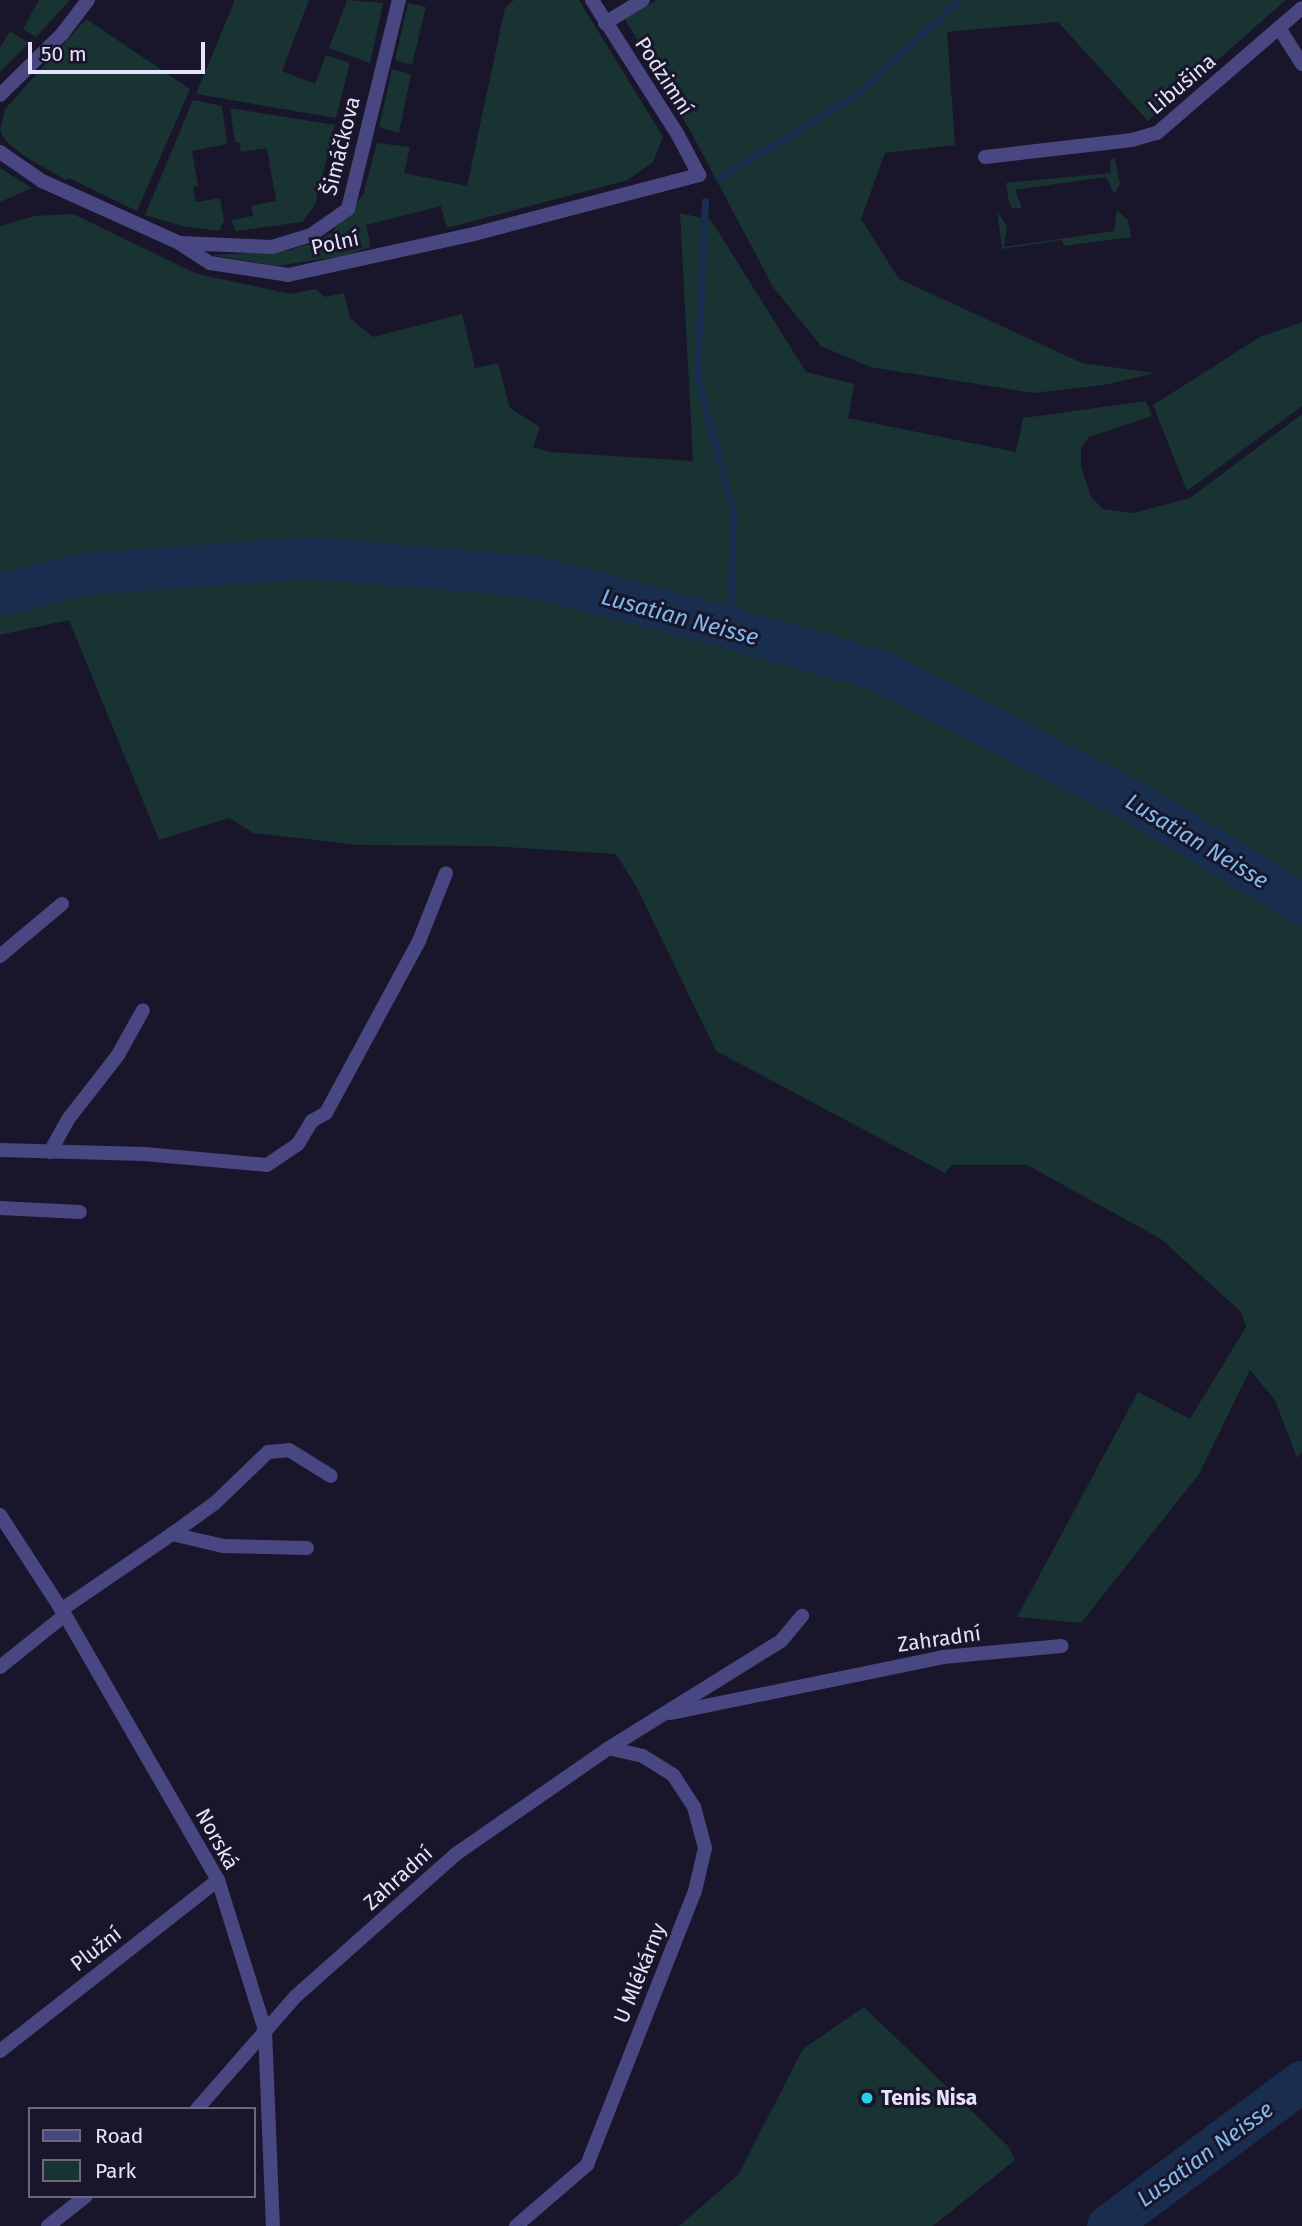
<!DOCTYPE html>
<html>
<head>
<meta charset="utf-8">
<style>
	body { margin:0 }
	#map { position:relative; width:1302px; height:2226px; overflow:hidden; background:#19152a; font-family:"Fira Sans",sans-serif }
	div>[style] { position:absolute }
	.green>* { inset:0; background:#193332 }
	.stream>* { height:7px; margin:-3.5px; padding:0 3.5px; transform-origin:3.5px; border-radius:3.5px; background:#192e4f }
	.river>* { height:42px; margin:-21px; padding:0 21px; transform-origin:21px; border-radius:21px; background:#192e4f }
	.minor>* { height:14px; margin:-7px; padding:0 7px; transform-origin:7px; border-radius:7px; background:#494782 }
	.dots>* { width:19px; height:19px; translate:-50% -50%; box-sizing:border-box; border:4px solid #19152a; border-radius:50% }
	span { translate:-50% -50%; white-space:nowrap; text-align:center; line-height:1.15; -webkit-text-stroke:6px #19152a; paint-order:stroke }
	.street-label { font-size:21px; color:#e5e2fb }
	.poi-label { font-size:21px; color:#e5e2fb; font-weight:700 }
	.left { translate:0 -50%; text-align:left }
	.water-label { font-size:23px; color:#7ebaed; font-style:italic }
	.legend { position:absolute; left:28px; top:2107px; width:228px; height:91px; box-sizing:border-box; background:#19152a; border:2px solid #6b677e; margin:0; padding:9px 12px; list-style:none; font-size:21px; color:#e5e2fb }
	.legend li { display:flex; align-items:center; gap:14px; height:35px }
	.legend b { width:35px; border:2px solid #6b677e }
	.scale { position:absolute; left:28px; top:42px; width:177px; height:32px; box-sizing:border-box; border:4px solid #e5e2fb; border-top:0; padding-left:9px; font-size:21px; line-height:24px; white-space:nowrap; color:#e5e2fb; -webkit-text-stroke:5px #19152a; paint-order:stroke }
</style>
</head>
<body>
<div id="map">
	<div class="green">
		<div style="clip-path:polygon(39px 0,70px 0,36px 37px,23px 29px)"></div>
		<div style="clip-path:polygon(235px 0,309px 0,282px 71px,315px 84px,326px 55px,350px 63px,336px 118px,196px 94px)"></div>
		<div style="clip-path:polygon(347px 0,383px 3px,370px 63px,329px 48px)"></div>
		<div style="clip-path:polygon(514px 0,579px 0,663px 137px,653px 162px,628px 180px,447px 228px,441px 206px,366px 225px,371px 247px,343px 256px,276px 266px,212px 255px,285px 251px,317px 242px,332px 232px,363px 195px,377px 143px,410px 147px,404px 173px,467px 186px,505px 8px)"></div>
		<div style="clip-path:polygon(657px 0,1286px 0,1148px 121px,1058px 22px,947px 32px,955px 145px,885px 153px,861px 219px,899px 279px,1082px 363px,1155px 373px,1104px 385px,1033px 393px,870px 367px,821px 346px,773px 287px,692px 134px,625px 19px)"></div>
		<div style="clip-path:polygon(408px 3px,426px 7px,412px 65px,395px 60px)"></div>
		<div style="clip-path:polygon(86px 19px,190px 89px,137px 211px,69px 178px,66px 180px,24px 156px,5px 140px,0 130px,5px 109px)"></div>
		<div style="clip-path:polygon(10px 31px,29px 43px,0 72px,0 48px)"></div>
		<div style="clip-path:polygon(392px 69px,411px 74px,399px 133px,379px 127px)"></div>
		<div style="clip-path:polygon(193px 100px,222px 106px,227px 144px,192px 151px,198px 186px,193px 187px,196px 202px,220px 198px,224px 221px,219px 231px,182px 226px,145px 215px)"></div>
		<div style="clip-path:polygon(230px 108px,335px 125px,315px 205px,302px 222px,236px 231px,231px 220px,253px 216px,251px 206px,276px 201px,267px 148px,241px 152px,239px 142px,235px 142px)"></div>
		<div style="clip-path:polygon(1115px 158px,1120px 184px,1114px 194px,1106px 177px,1015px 190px,1022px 208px,1012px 208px,1009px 202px,1006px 183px,1111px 173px,1110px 161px)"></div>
		<div style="clip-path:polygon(0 168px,32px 188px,0 202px)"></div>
		<div style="clip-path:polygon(1117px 210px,1128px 220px,1131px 237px,1064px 246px,1062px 240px,1002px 249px,997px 211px,1007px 226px,1004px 247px,1114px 231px)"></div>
		<div style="clip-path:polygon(680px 213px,711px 220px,806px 372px,854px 384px,848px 418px,1016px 452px,1023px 418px,1146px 401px,1152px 416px,1089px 437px,1081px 448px,1081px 466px,1091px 497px,1103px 509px,1133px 513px,1190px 498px,1302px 414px,1302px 1452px,1297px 1458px,1275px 1400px,1250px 1370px,1199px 1474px,1081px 1623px,1017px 1617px,1138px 1392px,1190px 1419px,1246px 1327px,1241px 1312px,1161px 1239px,1027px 1165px,952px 1165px,945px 1173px,716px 1051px,636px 886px,616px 854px,489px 846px,359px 845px,253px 833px,229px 818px,159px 840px,69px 620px,0 635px,0 226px,35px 216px,73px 214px,197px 274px,291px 294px,316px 289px,325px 297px,344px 293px,350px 318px,373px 337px,462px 314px,475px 368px,498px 363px,510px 408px,540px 427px,533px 447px,550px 452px,693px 461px)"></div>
		<div style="clip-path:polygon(1302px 322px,1302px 406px,1187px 491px,1153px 405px,1260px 337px)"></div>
		<div style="clip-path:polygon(864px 2007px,1008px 2146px,1015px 2160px,933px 2226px,679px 2226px,738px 2175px,803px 2049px)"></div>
	</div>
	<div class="stream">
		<div style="left:719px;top:178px;width:158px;rotate:-31.3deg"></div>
		<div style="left:854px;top:96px;width:142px;rotate:-42.4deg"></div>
		<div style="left:705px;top:201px;width:174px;rotate:92.6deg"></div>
		<div style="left:697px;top:375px;width:143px;rotate:75.4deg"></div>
		<div style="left:733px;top:513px;width:115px;rotate:91.5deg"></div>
	</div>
	<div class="river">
		<div style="left:0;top:595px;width:85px;rotate:-14.4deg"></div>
		<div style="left:82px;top:574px;width:228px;rotate:-4deg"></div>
		<div style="left:309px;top:558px;width:222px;rotate:4.7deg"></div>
		<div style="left:530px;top:576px;width:207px;rotate:14.6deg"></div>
		<div style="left:730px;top:628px;width:157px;rotate:15.9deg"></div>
		<div style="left:881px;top:671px;width:293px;rotate:27.4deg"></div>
		<div style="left:1141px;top:806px;width:188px;rotate:31.3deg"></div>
		<div style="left:1108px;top:2226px;width:242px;rotate:-36.6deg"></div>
	</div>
	<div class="minor">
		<div style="left:605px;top:23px;width:44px;rotate:-31.2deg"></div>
		<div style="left:1279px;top:28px;width:43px;rotate:57.4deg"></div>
		<div style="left:0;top:95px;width:87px;rotate:-44.5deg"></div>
		<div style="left:62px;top:34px;width:43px;rotate:-52.6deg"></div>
		<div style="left:0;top:152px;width:51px;rotate:34.6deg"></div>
		<div style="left:42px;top:181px;width:150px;rotate:24.3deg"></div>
		<div style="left:179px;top:243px;width:37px;rotate:33deg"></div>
		<div style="left:210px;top:263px;width:79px;rotate:8.7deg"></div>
		<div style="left:288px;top:275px;width:190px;rotate:-12.4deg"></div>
		<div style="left:474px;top:234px;width:233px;rotate:-14.7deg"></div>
		<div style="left:699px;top:175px;width:45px;rotate:-117.7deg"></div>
		<div style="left:678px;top:135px;width:160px;rotate:-122.5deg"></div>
		<div style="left:985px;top:157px;width:148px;rotate:-6.6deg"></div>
		<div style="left:1132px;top:140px;width:26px;rotate:-16deg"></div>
		<div style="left:1157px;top:133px;width:191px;rotate:-40.8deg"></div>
		<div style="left:180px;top:243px;width:92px;rotate:2.5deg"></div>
		<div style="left:272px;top:247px;width:41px;rotate:-17.1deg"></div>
		<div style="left:311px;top:235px;width:45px;rotate:-35.1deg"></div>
		<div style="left:348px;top:209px;width:215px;rotate:-76.3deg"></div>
		<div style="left:0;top:956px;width:81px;rotate:-40deg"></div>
		<div style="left:0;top:1150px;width:144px;rotate:1.6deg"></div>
		<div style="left:144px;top:1154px;width:123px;rotate:5.1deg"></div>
		<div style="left:267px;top:1165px;width:37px;rotate:-34deg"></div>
		<div style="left:298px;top:1144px;width:27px;rotate:-59deg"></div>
		<div style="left:312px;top:1121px;width:16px;rotate:-30deg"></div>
		<div style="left:326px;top:1113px;width:196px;rotate:-61.6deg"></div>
		<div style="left:419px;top:941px;width:73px;rotate:-68.3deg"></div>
		<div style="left:50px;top:1152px;width:39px;rotate:-61deg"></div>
		<div style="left:69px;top:1118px;width:80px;rotate:-52.1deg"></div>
		<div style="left:118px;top:1055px;width:51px;rotate:-60.9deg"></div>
		<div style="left:0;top:1208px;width:80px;rotate:2.9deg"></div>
		<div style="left:0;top:1515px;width:119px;rotate:57deg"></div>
		<div style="left:65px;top:1615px;width:306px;rotate:60deg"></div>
		<div style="left:218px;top:1880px;width:157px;rotate:72.6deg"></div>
		<div style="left:265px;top:2030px;width:196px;rotate:87.7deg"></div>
		<div style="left:172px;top:1534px;width:53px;rotate:-35.8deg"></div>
		<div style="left:215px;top:1503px;width:74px;rotate:-43.9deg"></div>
		<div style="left:268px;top:1452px;width:21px;rotate:-5deg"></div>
		<div style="left:289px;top:1450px;width:49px;rotate:31.8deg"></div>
		<div style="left:61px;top:1610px;width:135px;rotate:-34.4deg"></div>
		<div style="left:172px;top:1534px;width:52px;rotate:13.2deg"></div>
		<div style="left:223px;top:1546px;width:84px;rotate:1.4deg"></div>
		<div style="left:0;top:1667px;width:83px;rotate:-38.7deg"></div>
		<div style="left:671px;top:1713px;width:278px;rotate:-11.6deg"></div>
		<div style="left:943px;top:1657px;width:119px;rotate:-5.3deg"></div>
		<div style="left:0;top:2051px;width:277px;rotate:-38.1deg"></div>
		<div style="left:197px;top:2109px;width:150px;rotate:-48.8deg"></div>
		<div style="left:296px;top:1996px;width:214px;rotate:-41.6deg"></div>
		<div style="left:456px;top:1854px;width:186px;rotate:-34.7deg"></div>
		<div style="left:609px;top:1748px;width:203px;rotate:-31.9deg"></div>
		<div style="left:781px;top:1641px;width:33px;rotate:-50deg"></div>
		<div style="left:48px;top:2226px;width:48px;rotate:-38.3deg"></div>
		<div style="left:516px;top:2226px;width:94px;rotate:-40.7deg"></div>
		<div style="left:587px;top:2165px;width:295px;rotate:-68.5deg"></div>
		<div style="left:695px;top:1891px;width:44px;rotate:-76.9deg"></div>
		<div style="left:705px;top:1848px;width:42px;rotate:-105deg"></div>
		<div style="left:694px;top:1807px;width:38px;rotate:-123deg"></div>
		<div style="left:673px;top:1775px;width:36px;rotate:-148deg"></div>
		<div style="left:643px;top:1756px;width:35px;rotate:-167deg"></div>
	</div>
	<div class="dots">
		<div style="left:867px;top:2098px;background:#28cfe1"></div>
	</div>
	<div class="street-label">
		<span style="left:664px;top:76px;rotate:57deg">Podzimní</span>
		<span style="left:1182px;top:84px;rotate:-40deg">Libušina</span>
		<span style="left:341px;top:146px;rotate:-76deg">Šimáčkova</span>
		<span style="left:335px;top:243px;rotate:-12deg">Polní</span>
		<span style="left:939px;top:1639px;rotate:-8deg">Zahradní</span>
		<span style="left:217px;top:1839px;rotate:61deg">Norská</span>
		<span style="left:398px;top:1878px;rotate:-42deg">Zahradní</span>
		<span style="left:96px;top:1949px;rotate:-38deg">Plužní</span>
		<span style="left:640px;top:1973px;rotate:-68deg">U Mlékárny</span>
	</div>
	<div class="poi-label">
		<span class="left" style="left:881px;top:2098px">Tenis Nisa</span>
	</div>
	<div class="water-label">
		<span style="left:680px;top:617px;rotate:15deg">Lusatian Neisse</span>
		<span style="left:1197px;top:841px;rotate:31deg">Lusatian Neisse</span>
		<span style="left:1205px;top:2154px;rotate:-36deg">Lusatian Neisse</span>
	</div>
	<ul class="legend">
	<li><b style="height:9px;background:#494782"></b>Road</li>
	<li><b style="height:19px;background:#193332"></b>Park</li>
	</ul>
	<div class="scale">50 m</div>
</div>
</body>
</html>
